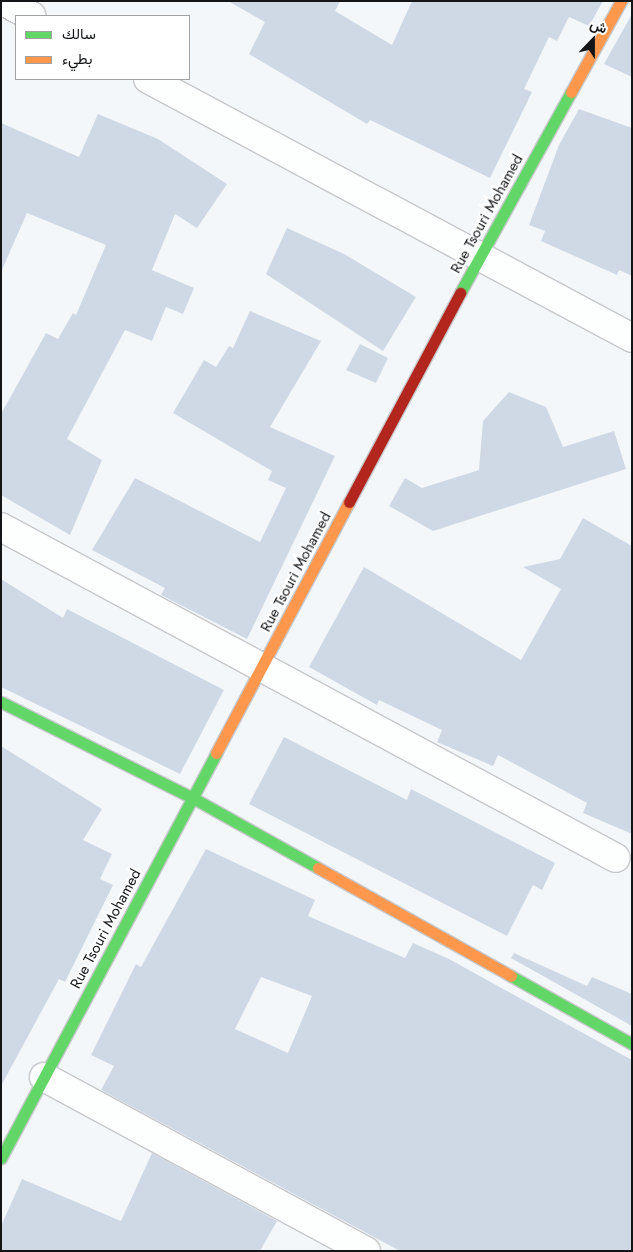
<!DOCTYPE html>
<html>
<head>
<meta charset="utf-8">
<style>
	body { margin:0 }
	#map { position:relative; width:633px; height:1252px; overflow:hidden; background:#f4f7fa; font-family:Jost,Vazirmatn,sans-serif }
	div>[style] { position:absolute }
	.building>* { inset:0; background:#cfd9e5 }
	.roads { filter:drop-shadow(1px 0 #c6c8cb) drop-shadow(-1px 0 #c6c8cb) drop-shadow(0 1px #c6c8cb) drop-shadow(0 -1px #c6c8cb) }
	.street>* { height:28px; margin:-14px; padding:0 14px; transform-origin:14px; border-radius:14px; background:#fdfefe }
	.fast>* { height:11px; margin:-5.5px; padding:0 5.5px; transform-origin:5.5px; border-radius:5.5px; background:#63d668 }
	.slow>* { height:11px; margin:-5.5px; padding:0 5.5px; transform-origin:5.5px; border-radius:5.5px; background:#ff974d }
	.jam>* { height:11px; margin:-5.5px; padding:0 5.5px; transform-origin:5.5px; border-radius:5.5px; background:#b3261e }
	span { translate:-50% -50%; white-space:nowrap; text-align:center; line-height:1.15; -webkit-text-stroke:4.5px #fff; paint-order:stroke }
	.street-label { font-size:15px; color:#131517 }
	.frame { position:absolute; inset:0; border:2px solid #131517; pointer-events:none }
	.legend { position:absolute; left:15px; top:15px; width:175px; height:65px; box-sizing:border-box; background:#fff; border:1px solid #a1a1a2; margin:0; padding:6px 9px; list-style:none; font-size:15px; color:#131517 }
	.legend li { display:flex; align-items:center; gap:10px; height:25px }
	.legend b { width:25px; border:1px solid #a1a1a2 }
	.north { position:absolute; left:568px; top:15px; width:50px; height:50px; -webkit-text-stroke:4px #fff; paint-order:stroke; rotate:22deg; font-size:14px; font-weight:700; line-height:20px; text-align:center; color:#131517 }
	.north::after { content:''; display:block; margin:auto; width:18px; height:22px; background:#131517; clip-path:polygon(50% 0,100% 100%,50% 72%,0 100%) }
</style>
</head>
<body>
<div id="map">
	<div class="building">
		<div style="clip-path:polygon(228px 1px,340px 1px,335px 11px,392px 45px,412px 1px,603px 1px,589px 26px,569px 17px,557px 41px,549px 37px,524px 89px,532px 92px,490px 178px,370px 120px,367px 124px,249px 54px,265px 22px)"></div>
		<div style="clip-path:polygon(632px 14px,632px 77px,604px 64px)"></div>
		<div style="clip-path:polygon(579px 109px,632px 128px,632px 276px,619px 270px,617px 275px,541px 241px,545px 231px,529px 225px,559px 145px)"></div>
		<div style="clip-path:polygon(98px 114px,158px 139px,227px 184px,197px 228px,175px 214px,152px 270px,194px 288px,183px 314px,166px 307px,152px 341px,125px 330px,67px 439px,102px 460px,70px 535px,1px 495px,1px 414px,46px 333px,58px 339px,73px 313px,76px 315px,106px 245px,27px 213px,1px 272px,1px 123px,79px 157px)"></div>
		<div style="clip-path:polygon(287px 228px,344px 254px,416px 297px,383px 351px,266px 274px)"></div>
		<div style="clip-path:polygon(250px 311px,321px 341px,270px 427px,335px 456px,247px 639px,161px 595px,165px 588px,92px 550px,135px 478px,260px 542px,286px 488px,268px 480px,272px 471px,173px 413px,204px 360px,216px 367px,229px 346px,233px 348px)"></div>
		<div style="clip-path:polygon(360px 344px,388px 358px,376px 383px,346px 370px)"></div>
		<div style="clip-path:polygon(509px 392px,546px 407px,563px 447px,614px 431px,626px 469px,433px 531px,389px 506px,405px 478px,422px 488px,479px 470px,483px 421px)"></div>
		<div style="clip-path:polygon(583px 518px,632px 546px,632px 834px,583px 813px,587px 803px,498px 755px,493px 766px,437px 742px,442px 730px,379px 700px,377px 705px,309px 667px,364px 567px,521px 660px,561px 589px,523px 567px,560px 559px)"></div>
		<div style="clip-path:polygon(1px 579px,63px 618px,67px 609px,224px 690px,180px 774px,1px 687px)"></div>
		<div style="clip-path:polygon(284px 737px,407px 800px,411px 789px,555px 863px,542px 890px,533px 885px,507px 936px,249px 804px)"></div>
		<div style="clip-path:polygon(1px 746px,102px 809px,83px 840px,112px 854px,100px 879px,113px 885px,65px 982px,59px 979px,1px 1086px)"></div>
		<div style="clip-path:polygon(evenodd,206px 849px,315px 900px,308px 916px,405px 958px,413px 943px,449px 959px,632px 1060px,632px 1251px,400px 1251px,101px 1090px,114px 1066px,91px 1055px,136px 964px,141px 967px,206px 849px,261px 977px,312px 996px,288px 1053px,235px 1029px,261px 977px)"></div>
		<div style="clip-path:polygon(514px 953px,587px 986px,592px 977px,632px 994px,632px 1026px,511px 958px)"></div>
		<div style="clip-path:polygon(152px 1153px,277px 1221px,260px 1251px,1px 1251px,1px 1226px,22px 1179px,121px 1221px)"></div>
	</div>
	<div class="roads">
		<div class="street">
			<div style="left:2px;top:1px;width:33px;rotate:27deg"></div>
			<div style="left:148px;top:79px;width:549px;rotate:28.15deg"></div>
			<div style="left:1px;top:527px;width:698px;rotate:28.29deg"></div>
			<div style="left:44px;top:1077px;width:366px;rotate:28.4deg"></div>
		</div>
		<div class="fast">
			<div style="left:460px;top:293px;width:230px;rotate:-61.1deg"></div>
			<div style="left:1px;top:702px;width:215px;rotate:26.6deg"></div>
			<div style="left:193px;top:798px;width:143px;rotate:29.2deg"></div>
			<div style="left:511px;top:976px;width:139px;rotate:29.3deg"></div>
			<div style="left:1px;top:1158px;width:459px;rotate:-62deg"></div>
		</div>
		<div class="slow">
			<div style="left:571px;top:92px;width:104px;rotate:-61.2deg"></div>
			<div style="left:216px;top:753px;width:284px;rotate:-62.1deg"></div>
			<div style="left:318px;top:868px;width:221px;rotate:29.2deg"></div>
		</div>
		<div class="jam">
			<div style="left:349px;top:502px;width:237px;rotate:-62deg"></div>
		</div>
	</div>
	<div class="street-label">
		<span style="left:487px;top:214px;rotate:-61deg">Rue Tsouri Mohamed</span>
		<span style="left:296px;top:572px;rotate:-62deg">Rue Tsouri Mohamed</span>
		<span style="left:106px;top:929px;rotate:-62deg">Rue Tsouri Mohamed</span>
	</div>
	<div class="frame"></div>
	<ul class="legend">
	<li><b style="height:6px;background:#63d668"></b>سالك</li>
	<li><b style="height:6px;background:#ff974d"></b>بطيء</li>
	</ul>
	<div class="north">ش</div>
</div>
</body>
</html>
